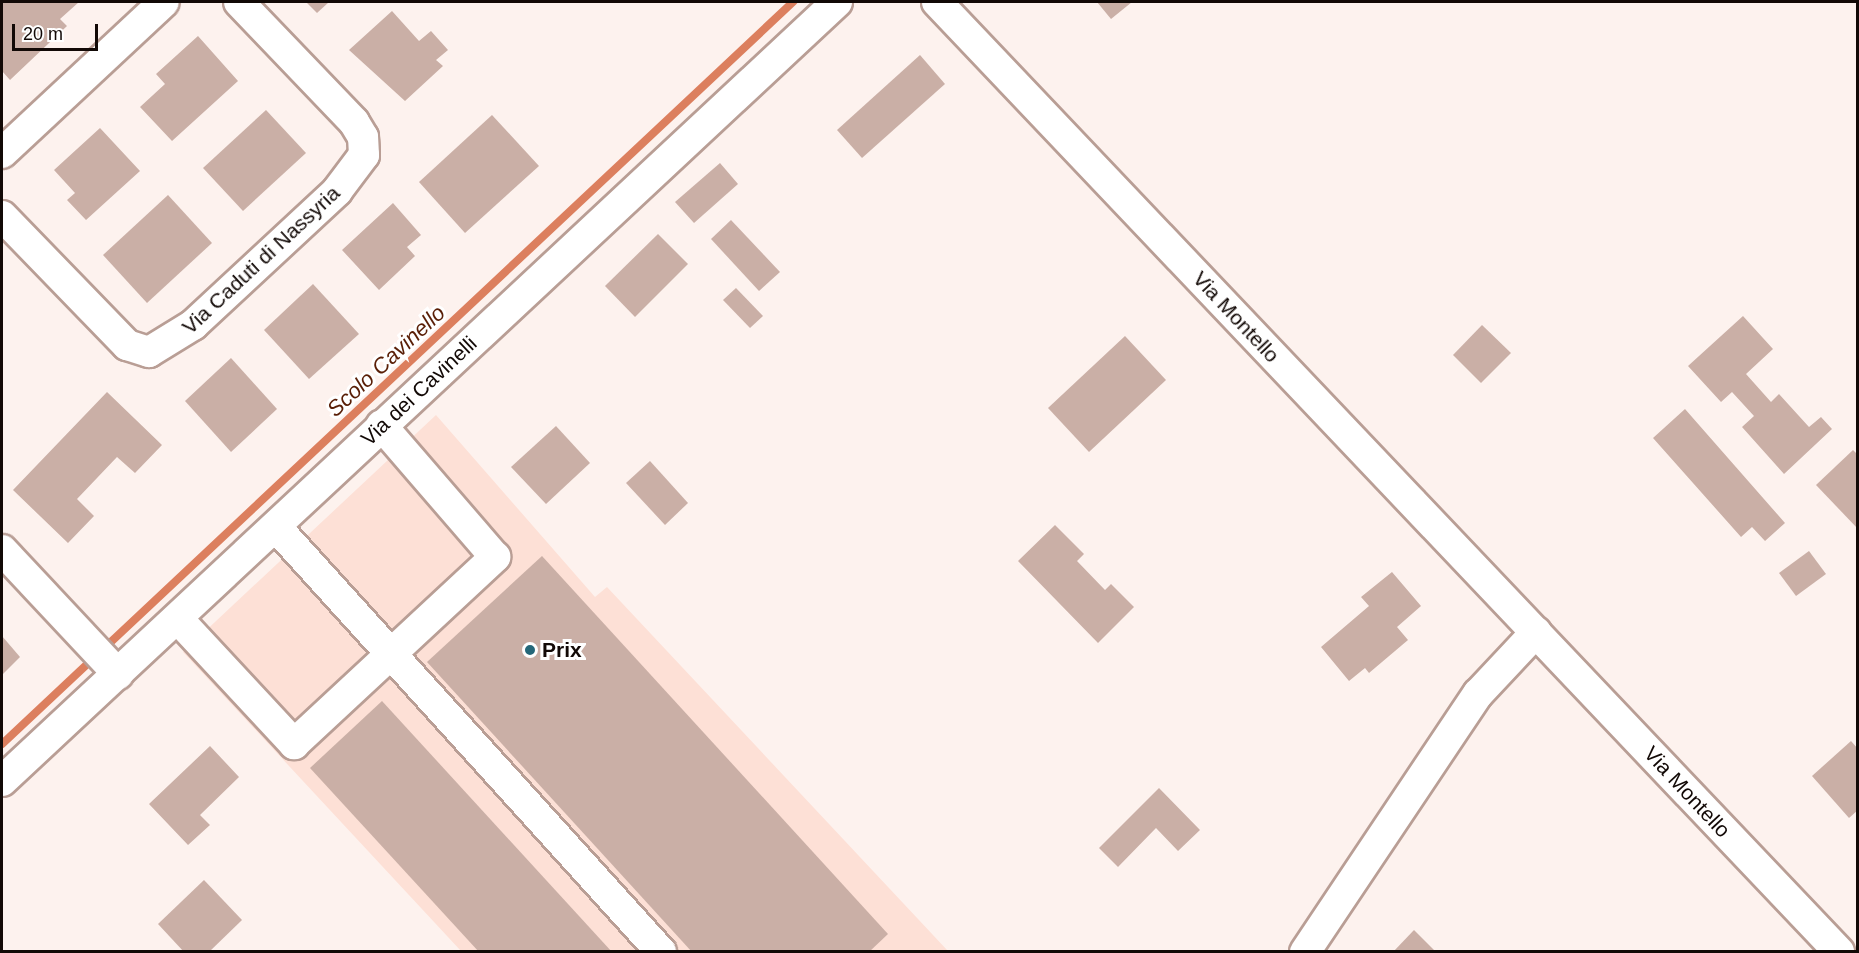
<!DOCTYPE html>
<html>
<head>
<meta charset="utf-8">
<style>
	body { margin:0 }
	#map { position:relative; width:1859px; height:953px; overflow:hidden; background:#fdf2ee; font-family:Helvetica,sans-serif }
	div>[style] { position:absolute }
	.built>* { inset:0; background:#fde0d6 }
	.stream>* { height:8px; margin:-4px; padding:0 4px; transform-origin:4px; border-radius:4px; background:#dc7f5e }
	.building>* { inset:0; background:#caafa6 }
	.roads { filter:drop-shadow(2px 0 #b99e95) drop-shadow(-2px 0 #b99e95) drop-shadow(0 2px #b99e95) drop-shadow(0 -2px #b99e95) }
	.minor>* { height:30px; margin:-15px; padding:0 15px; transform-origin:15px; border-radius:15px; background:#fff }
	.dots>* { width:16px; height:16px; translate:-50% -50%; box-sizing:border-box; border:3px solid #fff; border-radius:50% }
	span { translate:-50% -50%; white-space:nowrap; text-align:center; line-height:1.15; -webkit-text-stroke:6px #fff; paint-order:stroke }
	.street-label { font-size:21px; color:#120906 }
	.poi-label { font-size:21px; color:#120906; font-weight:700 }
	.left { translate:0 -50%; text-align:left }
	.water-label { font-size:22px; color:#591e06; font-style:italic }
	.frame { position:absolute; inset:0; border:3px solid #120906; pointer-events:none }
	.scale { position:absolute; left:12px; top:24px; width:86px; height:27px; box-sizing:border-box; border:3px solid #120906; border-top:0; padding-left:8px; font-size:18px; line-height:21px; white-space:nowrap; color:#120906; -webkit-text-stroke:4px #fff; paint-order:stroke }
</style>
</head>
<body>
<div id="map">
	<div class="built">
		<div style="clip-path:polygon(436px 415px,595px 597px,607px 587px,948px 951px,461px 951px,183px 652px)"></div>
	</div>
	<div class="stream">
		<div style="left:2px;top:744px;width:1085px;rotate:-43.17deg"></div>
	</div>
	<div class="building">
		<div style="clip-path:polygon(2px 2px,79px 2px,60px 19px,67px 26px,10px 80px,2px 71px)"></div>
		<div style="clip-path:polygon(306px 2px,329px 2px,317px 13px)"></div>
		<div style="clip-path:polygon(1097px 2px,1132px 2px,1111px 19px)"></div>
		<div style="clip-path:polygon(392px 11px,419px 41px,431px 31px,448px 50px,436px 60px,443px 66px,405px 101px,349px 50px)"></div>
		<div style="clip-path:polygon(198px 36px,238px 81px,172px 141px,140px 107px,165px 84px,156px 74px)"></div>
		<div style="clip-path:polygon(920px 55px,945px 84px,862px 158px,837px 130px)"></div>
		<div style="clip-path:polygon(266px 110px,306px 153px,243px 211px,203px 168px)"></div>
		<div style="clip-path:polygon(492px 115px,539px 166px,465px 233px,419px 182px)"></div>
		<div style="clip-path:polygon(100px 128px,140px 171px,86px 220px,67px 200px,75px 193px,54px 170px)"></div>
		<div style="clip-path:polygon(720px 163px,738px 184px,694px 223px,675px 202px)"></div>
		<div style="clip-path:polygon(168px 195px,212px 243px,147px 303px,103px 255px)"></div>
		<div style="clip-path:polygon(393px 203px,421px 235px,407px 247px,415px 256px,379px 290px,342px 250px)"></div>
		<div style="clip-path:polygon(731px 220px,780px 272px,759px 291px,711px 239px)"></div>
		<div style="clip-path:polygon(658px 234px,688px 264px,635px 317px,605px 286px)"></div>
		<div style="clip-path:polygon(313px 284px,359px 334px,309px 379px,264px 330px)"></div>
		<div style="clip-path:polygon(736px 288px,763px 316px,750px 328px,723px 300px)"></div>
		<div style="clip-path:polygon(1743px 316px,1773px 349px,1746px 374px,1771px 402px,1779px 394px,1809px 427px,1821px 417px,1832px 429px,1784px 474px,1742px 427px,1754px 416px,1732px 392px,1721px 402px,1688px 366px)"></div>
		<div style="clip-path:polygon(1482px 325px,1511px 353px,1481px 383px,1453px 355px)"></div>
		<div style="clip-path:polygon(1125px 336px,1166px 380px,1089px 452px,1048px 408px)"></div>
		<div style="clip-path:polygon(231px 358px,277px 409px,231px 452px,185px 401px)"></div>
		<div style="clip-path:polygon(107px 392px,162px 445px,135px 473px,117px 457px,77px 499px,94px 516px,68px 543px,13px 490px)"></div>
		<div style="clip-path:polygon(1685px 409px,1785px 523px,1765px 541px,1752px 527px,1741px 537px,1653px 438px)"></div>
		<div style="clip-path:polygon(556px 426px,590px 463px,546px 504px,511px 467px)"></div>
		<div style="clip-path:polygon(1853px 450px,1858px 455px,1858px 529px,1816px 485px)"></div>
		<div style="clip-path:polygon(650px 461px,688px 503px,665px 525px,626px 483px)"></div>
		<div style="clip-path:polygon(1055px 525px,1084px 554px,1077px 561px,1105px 590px,1111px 584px,1134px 607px,1098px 643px,1018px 561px)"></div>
		<div style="clip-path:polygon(1809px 551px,1826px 574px,1796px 596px,1779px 573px)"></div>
		<div style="clip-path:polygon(542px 556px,888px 934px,869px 952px,692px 952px,427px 662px)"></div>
		<div style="clip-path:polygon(1392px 572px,1421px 606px,1397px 627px,1408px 640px,1369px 673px,1365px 668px,1349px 681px,1321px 647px,1369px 606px,1361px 597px)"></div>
		<div style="clip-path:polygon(2px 636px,20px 657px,2px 675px)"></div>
		<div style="clip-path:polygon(382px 701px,612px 952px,479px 952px,310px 768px)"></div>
		<div style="clip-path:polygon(1851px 741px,1858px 749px,1858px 810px,1849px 818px,1812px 776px)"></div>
		<div style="clip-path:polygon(210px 746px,239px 777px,200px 815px,210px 825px,188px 845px,149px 804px)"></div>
		<div style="clip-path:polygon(1159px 788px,1200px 830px,1178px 851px,1156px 828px,1118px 867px,1099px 848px)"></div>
		<div style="clip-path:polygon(204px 880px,242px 920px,209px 952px,184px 952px,158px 924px)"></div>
		<div style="clip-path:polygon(1414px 930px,1436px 952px,1393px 952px)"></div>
	</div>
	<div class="roads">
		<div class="minor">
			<div style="left:937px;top:2px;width:1310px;rotate:46.48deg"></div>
			<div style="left:2px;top:153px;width:221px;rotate:-43deg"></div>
			<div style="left:2px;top:216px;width:180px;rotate:45.9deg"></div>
			<div style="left:127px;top:345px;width:23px;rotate:18deg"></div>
			<div style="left:149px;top:352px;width:52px;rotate:-31.5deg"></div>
			<div style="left:193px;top:325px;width:197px;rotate:-42.9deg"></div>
			<div style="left:337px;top:191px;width:45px;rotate:-53.1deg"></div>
			<div style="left:364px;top:155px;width:18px;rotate:-93deg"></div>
			<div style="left:363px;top:137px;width:17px;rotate:-121deg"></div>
			<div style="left:354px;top:122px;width:166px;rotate:-133.8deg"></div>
			<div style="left:277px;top:528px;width:572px;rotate:47.83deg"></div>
			<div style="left:2px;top:550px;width:170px;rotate:46.9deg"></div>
			<div style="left:178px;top:619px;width:171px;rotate:47.1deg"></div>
			<div style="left:294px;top:744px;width:275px;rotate:-42.9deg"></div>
			<div style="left:495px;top:557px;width:174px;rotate:-130.8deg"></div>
			<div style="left:2px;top:781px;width:1142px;rotate:-43.01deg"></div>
			<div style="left:1305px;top:952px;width:311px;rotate:-56.2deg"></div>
			<div style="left:1478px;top:694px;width:85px;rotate:-46.9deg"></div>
		</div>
	</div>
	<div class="dots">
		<div style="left:530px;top:650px;background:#246779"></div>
	</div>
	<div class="street-label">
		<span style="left:261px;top:260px;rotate:-43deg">Via Caduti di Nassyria</span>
		<span style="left:1236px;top:317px;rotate:47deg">Via Montello</span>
		<span style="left:419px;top:391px;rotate:-43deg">Via dei Cavinelli</span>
		<span style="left:1687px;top:792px;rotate:47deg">Via Montello</span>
	</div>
	<div class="poi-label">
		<span class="left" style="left:542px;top:650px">Prix</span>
	</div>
	<div class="water-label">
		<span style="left:386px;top:361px;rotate:-43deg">Scolo Cavinello</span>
	</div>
	<div class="frame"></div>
	<div class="scale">20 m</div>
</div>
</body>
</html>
